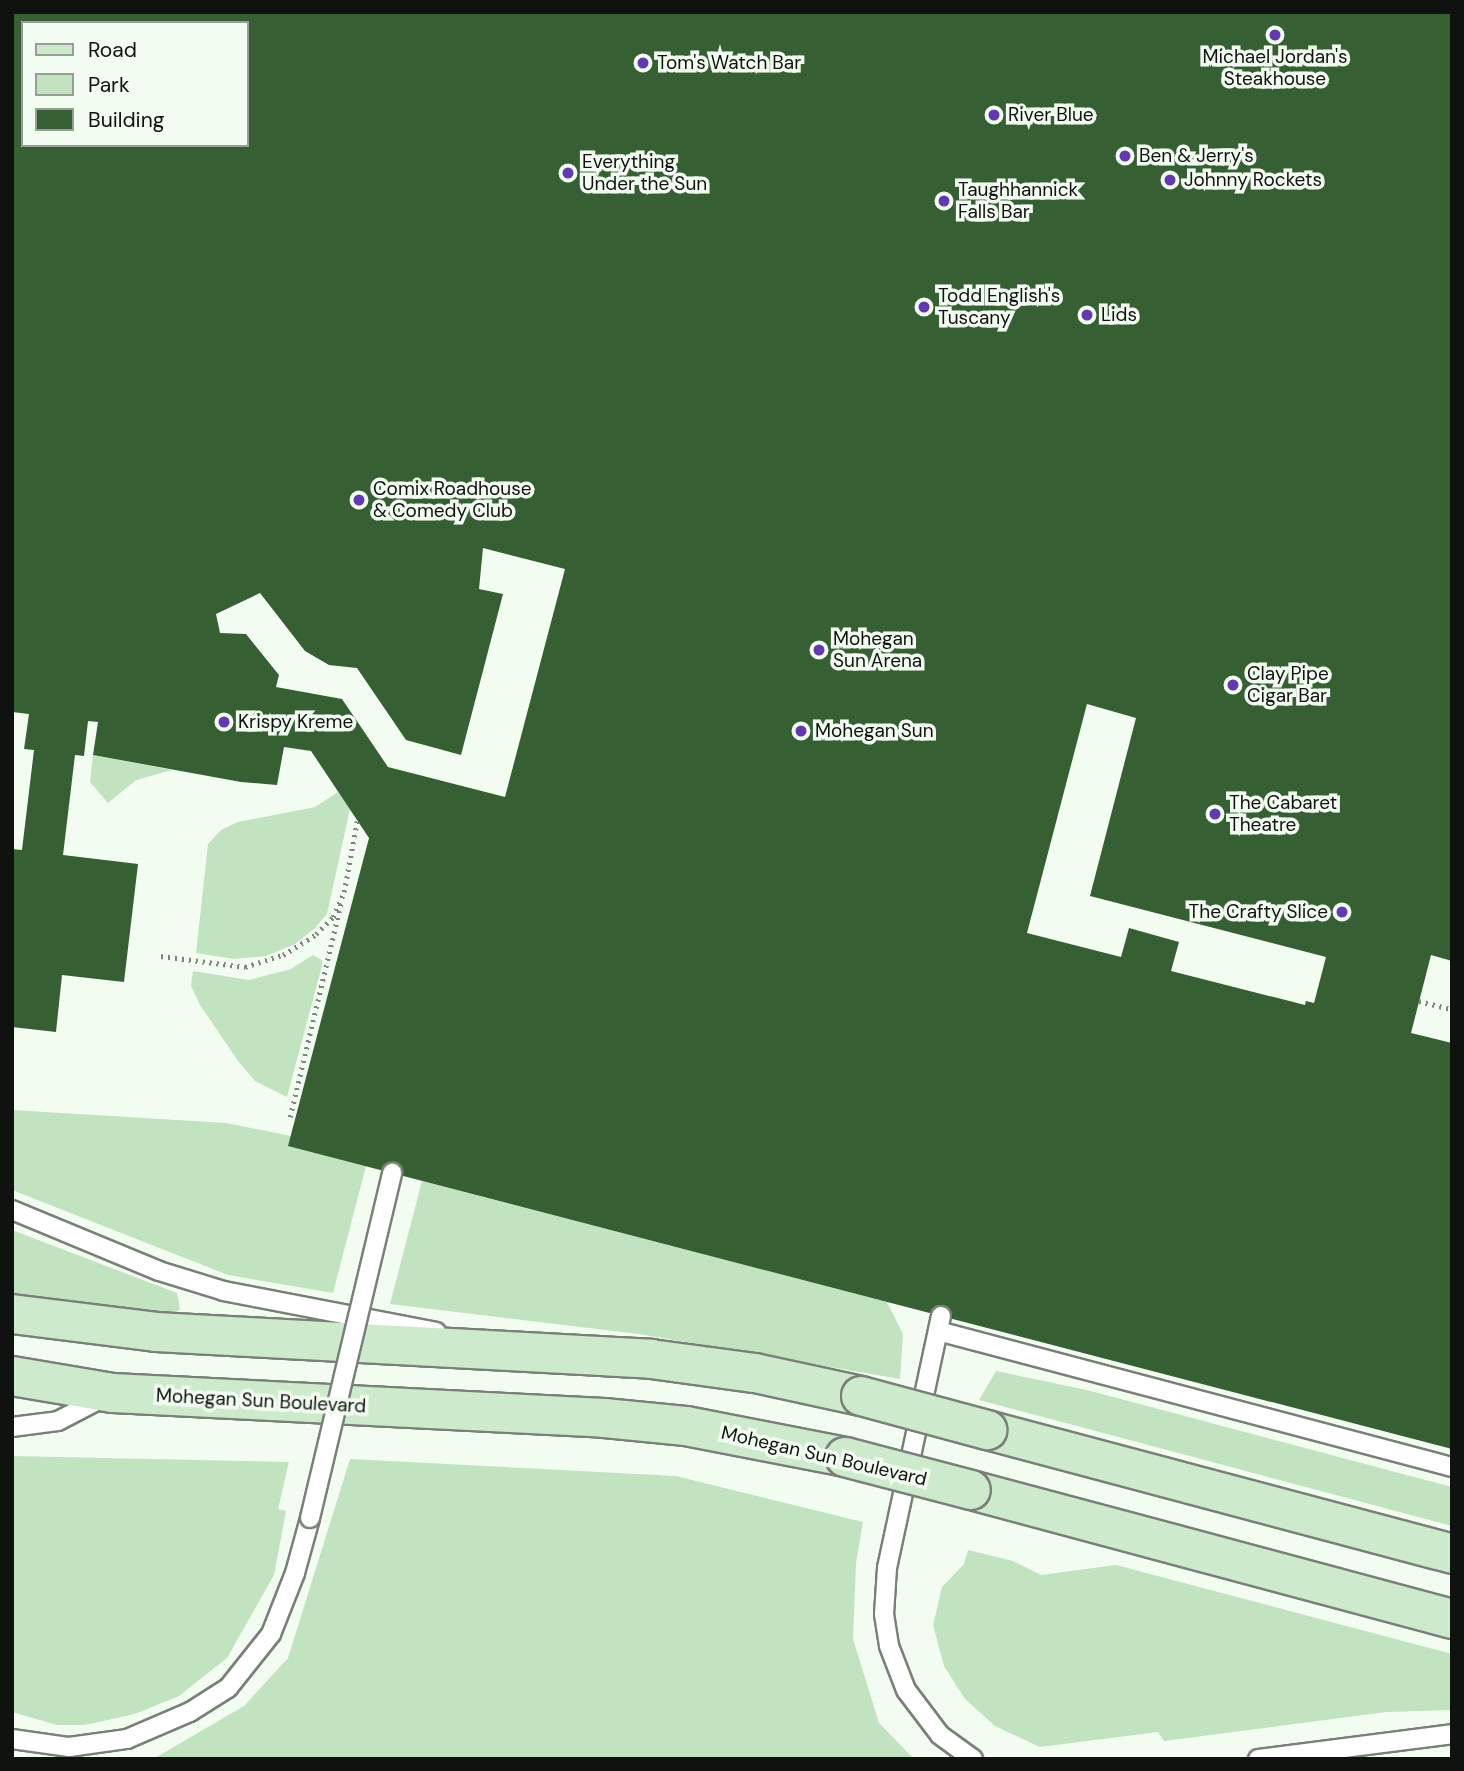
<!DOCTYPE html>
<html>
<head>
<meta charset="utf-8">
<style>
	body { margin:0 }
	#map { position:relative; width:1464px; height:1771px; overflow:hidden; background:#f2fcf1; font-family:"DM Sans",sans-serif }
	div>[style] { position:absolute }
	.green>* { inset:0; background:#c2e3bf }
	.building>* { inset:0; background:#366034 }
	.path>* { height:4.5px; margin-top:-2.25px; transform-origin:0; background:repeating-linear-gradient(90deg,#7f857e 0 2px,transparent 0 7px) }
	.roads { filter:drop-shadow(2px 0 #788077) drop-shadow(-2px 0 #788077) drop-shadow(0 2px #788077) drop-shadow(0 -2px #788077) }
	.lane>* { height:18px; margin:-9px; padding:0 9px; transform-origin:9px; border-radius:9px; background:#fff }
	.secondary>* { height:38px; margin:-19px; padding:0 19px; transform-origin:19px; border-radius:19px; background:#cdebcc }
	.bridges { filter:drop-shadow(2px 0 #788077) drop-shadow(-2px 0 #788077) drop-shadow(0 2px #788077) drop-shadow(0 -2px #788077) }
	.lane-bridge>* { height:18px; margin:-9px; padding:0 9px; transform-origin:9px; border-radius:9px; background:#fff }
	.secondary-bridge>* { height:38px; margin:-19px; padding:0 19px; transform-origin:19px; border-radius:19px; background:#cdebcc }
	.dots>* { width:19px; height:19px; translate:-50% -50%; box-sizing:border-box; border:4px solid #f2fcf1; border-radius:50% }
	span { translate:-50% -50%; white-space:nowrap; text-align:center; line-height:1.15; -webkit-text-stroke:7px #f2fcf1; paint-order:stroke }
	.poi-label { font-size:19px; color:#0f120e }
	.left { translate:0 -50%; text-align:left }
	.right { translate:-100% -50%; text-align:right }
	.street-label { font-size:19px; color:#0f120e }
	.frame { position:absolute; inset:0; border:14px solid #0f120e; pointer-events:none }
	.legend { position:absolute; left:21px; top:21px; width:228px; height:126px; box-sizing:border-box; background:#f2fcf1; border:2px solid #979e96; margin:0; padding:9px 12px; list-style:none; font-size:21px; color:#0f120e }
	.legend li { display:flex; align-items:center; gap:14px; height:35px }
	.legend b { width:35px; border:2px solid #979e96 }
</style>
</head>
<body>
<div id="map">
	<div class="green">
		<div style="clip-path:polygon(93px 755px,172px 770px,136px 780px,108px 803px,90px 782px)"></div>
		<div style="clip-path:polygon(338px 792px,350px 809px,327px 914px,314px 929px,295px 944px,266px 956px,234px 959px,196px 953px,208px 844px,221px 830px,238px 822px,315px 807px)"></div>
		<div style="clip-path:polygon(313px 955px,322px 960px,322px 966px,287px 1097px,255px 1081px,238px 1061px,200px 1005px,191px 986px,193px 971px,249px 980px,291px 969px)"></div>
		<div style="clip-path:polygon(12px 1110px,226px 1123px,291px 1136px,289px 1146px,366px 1166px,333px 1293px,228px 1275px,12px 1190px)"></div>
		<div style="clip-path:polygon(422px 1181px,887px 1302px,903px 1334px,900px 1379px,639px 1334px,390px 1304px)"></div>
		<div style="clip-path:polygon(12px 1230px,177px 1293px,180px 1309px,173px 1315px,12px 1293px)"></div>
		<div style="clip-path:polygon(996px 1371px,1087px 1390px,1452px 1487px,1452px 1526px,979px 1400px)"></div>
		<div style="clip-path:polygon(12px 1456px,289px 1462px,278px 1509px,286px 1511px,274px 1575px,227px 1658px,179px 1696px,135px 1714px,85px 1725px,57px 1725px,12px 1712px)"></div>
		<div style="clip-path:polygon(350px 1459px,676px 1476px,863px 1522px,856px 1563px,853px 1639px,879px 1723px,914px 1759px,153px 1759px,244px 1706px,288px 1658px)"></div>
		<div style="clip-path:polygon(968px 1550px,1013px 1561px,1041px 1575px,1116px 1565px,1452px 1654px,1452px 1710px,1386px 1712px,1164px 1741px,1158px 1732px,1040px 1747px,995px 1726px,965px 1699px,944px 1666px,933px 1625px,942px 1587px,964px 1564px)"></div>
	</div>
	<div class="building">
		<div style="clip-path:polygon(evenodd,12px 12px,1452px 12px,1452px 961px,1431px 955px,1411px 1033px,1452px 1043px,1452px 1449px,288px 1146px,369px 838px,311px 751px,284px 747px,277px 785px,241px 782px,93px 755px,98px 722px,88px 721px,84px 756px,75px 755px,63px 855px,138px 864px,124px 982px,62px 975px,56px 1032px,12px 1027px,12px 849px,22px 850px,34px 750px,24px 749px,29px 714px,12px 712px,12px 12px,23px 23px,247px 23px,247px 145px,23px 145px,23px 23px,12px 12px,483px 548px,565px 569px,505px 797px,388px 767px,342px 699px,276px 687px,279px 675px,246px 634px,220px 633px,216px 614px,260px 593px,305px 651px,329px 665px,357px 668px,406px 740px,461px 755px,503px 594px,479px 589px,483px 548px,12px 12px,1087px 704px,1136px 718px,1090px 896px,1326px 957px,1314px 1003px,1306px 1001px,1305px 1005px,1171px 971px,1179px 942px,1129px 928px,1121px 957px,1027px 933px,1087px 704px)"></div>
	</div>
	<div class="path">
		<div style="left:161px;top:956px;width:85px;rotate:7.5deg"></div>
		<div style="left:245px;top:967px;width:40px;rotate:-18deg"></div>
		<div style="left:283px;top:955px;width:39px;rotate:-32deg"></div>
		<div style="left:316px;top:934px;width:24px;rotate:-45deg"></div>
		<div style="left:333px;top:917px;width:27px;rotate:-66deg"></div>
		<div style="left:344px;top:892px;width:72px;rotate:-79.6deg"></div>
		<div style="left:1419px;top:1001px;width:34px;rotate:14deg"></div>
		<div style="left:290px;top:1117px;width:220px;rotate:-76.6deg"></div>
	</div>
	<div class="roads">
		<div class="lane">
			<div style="left:12px;top:1210px;width:159px;rotate:22.5deg"></div>
			<div style="left:159px;top:1271px;width:68px;rotate:17.1deg"></div>
			<div style="left:224px;top:1291px;width:216px;rotate:10.9deg"></div>
			<div style="left:941px;top:1316px;width:258px;rotate:102.1deg"></div>
			<div style="left:887px;top:1568px;width:46px;rotate:93.7deg"></div>
			<div style="left:884px;top:1614px;width:32px;rotate:81deg"></div>
			<div style="left:889px;top:1646px;width:47px;rotate:68.9deg"></div>
			<div style="left:906px;top:1690px;width:56px;rotate:52.9deg"></div>
			<div style="left:940px;top:1735px;width:41px;rotate:36deg"></div>
			<div style="left:938px;top:1331px;width:532px;rotate:14.82deg"></div>
			<div style="left:12px;top:1427px;width:46px;rotate:-7.4deg"></div>
			<div style="left:58px;top:1421px;width:52px;rotate:-27.6deg"></div>
			<div style="left:12px;top:1739px;width:58px;rotate:8deg"></div>
			<div style="left:69px;top:1747px;width:59px;rotate:-7.9deg"></div>
			<div style="left:127px;top:1739px;width:69px;rotate:-23.2deg"></div>
			<div style="left:190px;top:1712px;width:45px;rotate:-32.3deg"></div>
			<div style="left:228px;top:1688px;width:69px;rotate:-51.5deg"></div>
			<div style="left:271px;top:1634px;width:66px;rotate:-68.5deg"></div>
			<div style="left:295px;top:1573px;width:57px;rotate:-74.7deg"></div>
			<div style="left:1258px;top:1759px;width:196px;rotate:-7.3deg"></div>
		</div>
		<div class="secondary">
			<div style="left:12px;top:1314px;width:145px;rotate:7.1deg"></div>
			<div style="left:156px;top:1332px;width:496px;rotate:3.1deg"></div>
			<div style="left:651px;top:1359px;width:105px;rotate:7.7deg"></div>
			<div style="left:755px;top:1373px;width:108px;rotate:12.2deg"></div>
			<div style="left:12px;top:1376px;width:102px;rotate:9.6deg"></div>
			<div style="left:113px;top:1393px;width:492px;rotate:2.9deg"></div>
			<div style="left:604px;top:1418px;width:82px;rotate:5.6deg"></div>
			<div style="left:686px;top:1426px;width:162px;rotate:11deg"></div>
			<div style="left:987px;top:1430px;width:481px;rotate:14.9deg"></div>
			<div style="left:971px;top:1490px;width:498px;rotate:15deg"></div>
		</div>
	</div>
	<div class="bridges">
		<div class="lane-bridge">
			<div style="left:310px;top:1518px;width:355px;rotate:-76.6deg"></div>
		</div>
		<div class="secondary-bridge">
			<div style="left:861px;top:1396px;width:131px;rotate:15.1deg"></div>
			<div style="left:845px;top:1457px;width:130px;rotate:14.7deg"></div>
		</div>
	</div>
	<div class="dots">
		<div style="left:1275px;top:35px;background:#6139b1"></div>
		<div style="left:643px;top:63px;background:#6139b1"></div>
		<div style="left:994px;top:115px;background:#6139b1"></div>
		<div style="left:1125px;top:156px;background:#6139b1"></div>
		<div style="left:568px;top:173px;background:#6139b1"></div>
		<div style="left:1170px;top:180px;background:#6139b1"></div>
		<div style="left:944px;top:201px;background:#6139b1"></div>
		<div style="left:924px;top:307px;background:#6139b1"></div>
		<div style="left:1087px;top:315px;background:#6139b1"></div>
		<div style="left:359px;top:500px;background:#6139b1"></div>
		<div style="left:819px;top:650px;background:#6139b1"></div>
		<div style="left:1233px;top:685px;background:#6139b1"></div>
		<div style="left:224px;top:722px;background:#6139b1"></div>
		<div style="left:801px;top:731px;background:#6139b1"></div>
		<div style="left:1215px;top:814px;background:#6139b1"></div>
		<div style="left:1342px;top:912px;background:#6139b1"></div>
	</div>
	<div class="poi-label">
		<span style="left:1275px;top:68px">Michael Jordan's<br>Steakhouse</span>
		<span class="left" style="left:657px;top:63px">Tom's Watch Bar</span>
		<span class="left" style="left:1008px;top:115px">River Blue</span>
		<span class="left" style="left:1139px;top:156px">Ben &amp; Jerry's</span>
		<span class="left" style="left:582px;top:173px">Everything<br>Under the Sun</span>
		<span class="left" style="left:1184px;top:180px">Johnny Rockets</span>
		<span class="left" style="left:958px;top:201px">Taughhannick<br>Falls Bar</span>
		<span class="left" style="left:938px;top:307px">Todd English's<br>Tuscany</span>
		<span class="left" style="left:1101px;top:315px">Lids</span>
		<span class="left" style="left:373px;top:500px">Comix Roadhouse<br>&amp; Comedy Club</span>
		<span class="left" style="left:833px;top:650px">Mohegan<br>Sun Arena</span>
		<span class="left" style="left:1247px;top:685px">Clay Pipe<br>Cigar Bar</span>
		<span class="left" style="left:238px;top:722px">Krispy Kreme</span>
		<span class="left" style="left:815px;top:731px">Mohegan Sun</span>
		<span class="left" style="left:1229px;top:814px">The Cabaret<br>Theatre</span>
		<span class="right" style="left:1328px;top:912px">The Crafty Slice</span>
	</div>
	<div class="street-label">
		<span style="left:261px;top:1401px;rotate:3deg">Mohegan Sun Boulevard</span>
		<span style="left:824px;top:1456px;rotate:13deg">Mohegan Sun Boulevard</span>
	</div>
	<div class="frame"></div>
	<ul class="legend">
	<li><b style="height:9px;background:#cdebcc"></b>Road</li>
	<li><b style="height:19px;background:#c2e3bf"></b>Park</li>
	<li><b style="height:19px;background:#366034"></b>Building</li>
	</ul>
</div>
</body>
</html>
